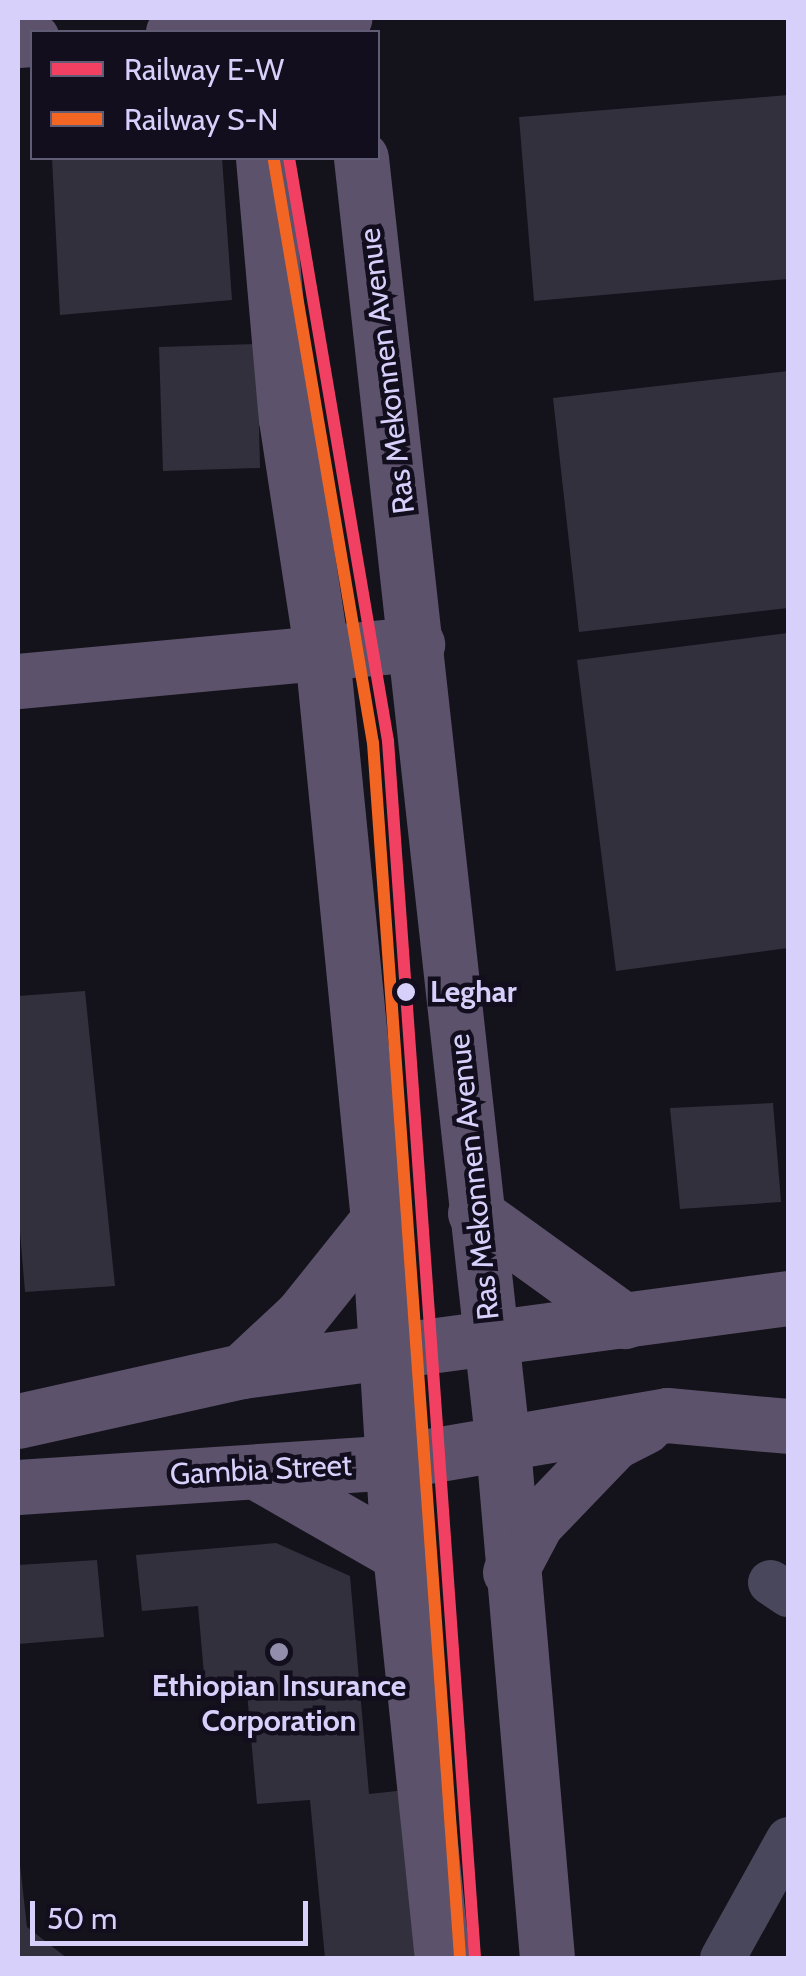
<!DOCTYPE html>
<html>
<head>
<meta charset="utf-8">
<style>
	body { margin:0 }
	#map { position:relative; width:806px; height:1976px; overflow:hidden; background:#14121a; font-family:Cabin,sans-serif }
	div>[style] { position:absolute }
	.building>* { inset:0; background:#32303c }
	.minor>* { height:45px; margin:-22.5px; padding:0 22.5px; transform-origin:22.5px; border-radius:22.5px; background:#49475b }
	.major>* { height:55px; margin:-27.5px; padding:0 27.5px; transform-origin:27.5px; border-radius:27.5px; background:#5c526b }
	.rail-1>* { height:12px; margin:-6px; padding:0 6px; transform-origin:6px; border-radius:6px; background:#f24062 }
	.rail-2>* { height:12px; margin:-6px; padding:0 6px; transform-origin:6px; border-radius:6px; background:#f26522 }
	.dots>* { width:28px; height:28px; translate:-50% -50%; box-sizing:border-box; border:5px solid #120e1e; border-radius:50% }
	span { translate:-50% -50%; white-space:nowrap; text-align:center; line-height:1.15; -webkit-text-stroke:9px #120e1e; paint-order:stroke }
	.street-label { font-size:30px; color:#d6d0fb }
	.stop-label { font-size:30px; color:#d6d0fb; font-weight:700 }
	.left { translate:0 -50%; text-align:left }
	.poi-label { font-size:30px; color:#d6d0fb; font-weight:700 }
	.frame { position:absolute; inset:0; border:20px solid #d6d0fb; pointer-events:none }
	.legend { position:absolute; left:30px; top:30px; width:350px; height:130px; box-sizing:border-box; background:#120e1e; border:2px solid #605c76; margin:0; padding:12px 18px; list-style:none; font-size:30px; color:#d6d0fb }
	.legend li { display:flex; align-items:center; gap:20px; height:50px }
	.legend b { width:50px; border:2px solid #605c76 }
	.scale { position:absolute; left:30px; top:1901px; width:278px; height:45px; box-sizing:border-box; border:5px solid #d6d0fb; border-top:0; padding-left:12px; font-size:30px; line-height:35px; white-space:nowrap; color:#d6d0fb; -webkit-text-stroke:8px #120e1e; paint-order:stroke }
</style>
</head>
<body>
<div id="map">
	<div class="building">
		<div style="clip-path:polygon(788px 95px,788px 279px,534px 301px,519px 117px)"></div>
		<div style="clip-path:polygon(52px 158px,222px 158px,232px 300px,60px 315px)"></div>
		<div style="clip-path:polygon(257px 344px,260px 468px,163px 471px,159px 347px)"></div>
		<div style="clip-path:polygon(788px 371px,788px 608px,579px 632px,553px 398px)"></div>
		<div style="clip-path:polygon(788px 633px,788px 948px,616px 971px,577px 660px)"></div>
		<div style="clip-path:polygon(85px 991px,115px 1286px,25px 1292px,18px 1208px,18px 996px)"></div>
		<div style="clip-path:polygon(773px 1103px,781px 1202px,680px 1209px,670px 1108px)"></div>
		<div style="clip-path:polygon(276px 1543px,350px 1576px,369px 1794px,406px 1790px,422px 1958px,325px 1958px,310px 1800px,257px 1804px,247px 1693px,206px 1697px,198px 1606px,142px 1611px,136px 1555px)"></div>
		<div style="clip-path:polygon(97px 1560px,104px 1637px,18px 1644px,18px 1565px)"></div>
		<div style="clip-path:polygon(18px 1847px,27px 1927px,67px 1958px,18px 1958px)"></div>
	</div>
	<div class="minor">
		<div style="left:770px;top:1582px;width:22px;rotate:34deg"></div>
		<div style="left:722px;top:1958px;width:136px;rotate:-61deg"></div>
	</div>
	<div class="major">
		<div style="left:173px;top:32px;width:172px;rotate:-4.7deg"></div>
		<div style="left:18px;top:40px;width:14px;rotate:-4deg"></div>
		<div style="left:263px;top:158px;width:262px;rotate:85deg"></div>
		<div style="left:286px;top:419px;width:238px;rotate:81.3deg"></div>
		<div style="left:322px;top:654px;width:569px;rotate:84.35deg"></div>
		<div style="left:378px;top:1220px;width:295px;rotate:86.5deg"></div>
		<div style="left:396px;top:1514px;width:446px;rotate:84.1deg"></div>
		<div style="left:361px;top:158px;width:1297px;rotate:83.71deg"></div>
		<div style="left:503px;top:1447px;width:513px;rotate:85.08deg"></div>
		<div style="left:18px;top:681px;width:401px;rotate:-5.3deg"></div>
		<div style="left:475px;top:1213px;width:185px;rotate:35.8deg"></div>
		<div style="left:242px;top:1371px;width:82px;rotate:-43deg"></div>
		<div style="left:302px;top:1315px;width:122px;rotate:-51.3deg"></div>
		<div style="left:18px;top:1421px;width:230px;rotate:-12.6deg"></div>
		<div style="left:242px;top:1371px;width:551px;rotate:-7.62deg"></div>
		<div style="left:258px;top:1473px;width:165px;rotate:29.8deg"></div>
		<div style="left:18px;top:1487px;width:376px;rotate:-3.8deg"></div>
		<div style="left:393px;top:1462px;width:278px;rotate:-9.7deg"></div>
		<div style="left:667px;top:1415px;width:121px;rotate:5.2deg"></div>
		<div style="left:510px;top:1572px;width:55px;rotate:-62deg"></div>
		<div style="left:536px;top:1523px;width:112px;rotate:-46.1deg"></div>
		<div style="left:614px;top:1442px;width:34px;rotate:-27deg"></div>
	</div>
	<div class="rail-1">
		<div style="left:289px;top:158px;width:591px;rotate:80.36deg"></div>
		<div style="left:388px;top:741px;width:1220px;rotate:85.91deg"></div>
	</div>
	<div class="rail-2">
		<div style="left:274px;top:161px;width:590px;rotate:80.35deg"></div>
		<div style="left:373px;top:743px;width:1218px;rotate:85.9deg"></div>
	</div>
	<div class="dots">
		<div style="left:406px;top:992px;background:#d6d0fb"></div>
		<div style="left:279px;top:1652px;background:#928eac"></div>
	</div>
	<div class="street-label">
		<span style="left:387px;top:371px;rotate:-97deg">Ras Mekonnen Avenue</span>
		<span style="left:474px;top:1177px;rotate:-96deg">Ras Mekonnen Avenue</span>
		<span style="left:261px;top:1470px;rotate:-3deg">Gambia Street</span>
	</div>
	<div class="stop-label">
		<span class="left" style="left:430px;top:992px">Leghar</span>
	</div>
	<div class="poi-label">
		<span style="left:279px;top:1703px">Ethiopian Insurance<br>Corporation</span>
	</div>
	<div class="frame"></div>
	<ul class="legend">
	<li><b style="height:12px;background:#f24062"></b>Railway E-W</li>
	<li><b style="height:12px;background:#f26522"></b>Railway S-N</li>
	</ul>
	<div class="scale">50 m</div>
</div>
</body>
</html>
